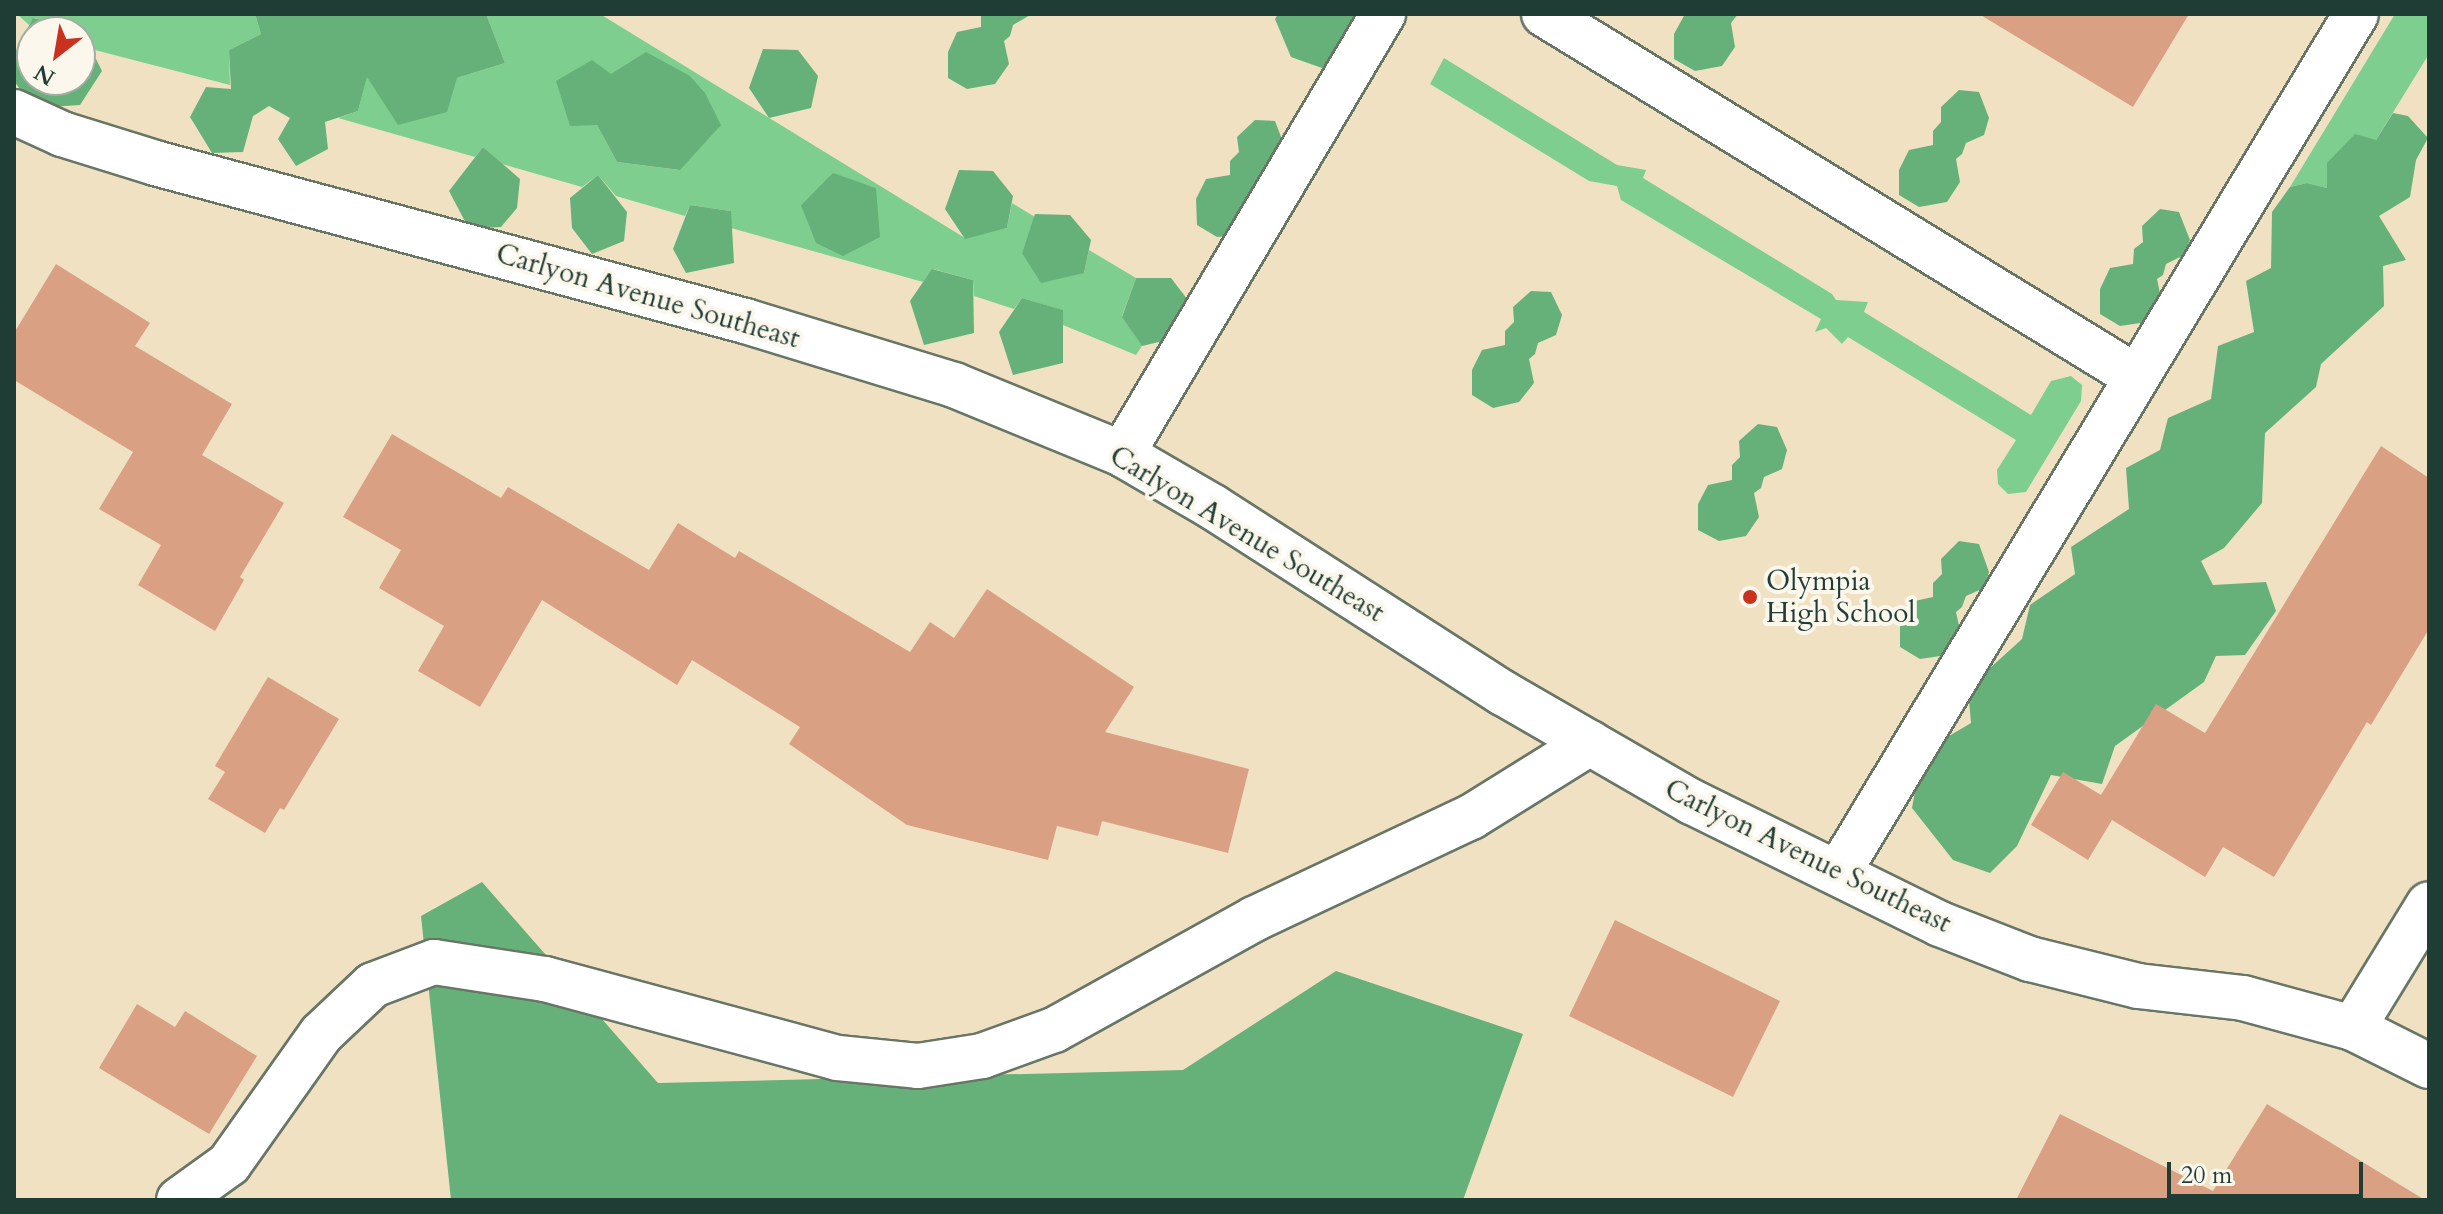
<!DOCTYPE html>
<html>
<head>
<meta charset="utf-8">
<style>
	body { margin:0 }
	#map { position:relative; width:2443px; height:1214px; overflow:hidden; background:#f0e1c3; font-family:Cardo,serif }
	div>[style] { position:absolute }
	.green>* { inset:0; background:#7ece8f }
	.forest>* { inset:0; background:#66b17a }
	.building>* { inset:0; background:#daa083 }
	.roads { filter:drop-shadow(2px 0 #687666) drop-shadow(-2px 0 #687666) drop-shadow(0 2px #687666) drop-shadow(0 -2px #687666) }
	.minor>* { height:44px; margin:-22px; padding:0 22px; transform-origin:22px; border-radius:22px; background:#fff }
	.dots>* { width:22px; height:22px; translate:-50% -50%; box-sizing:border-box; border:4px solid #fbf7ec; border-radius:50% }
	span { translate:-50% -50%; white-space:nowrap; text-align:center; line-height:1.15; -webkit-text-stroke:8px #fbf7ec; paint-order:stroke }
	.street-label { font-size:28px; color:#1f3d34 }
	.poi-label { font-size:28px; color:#1f3d34 }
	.left { translate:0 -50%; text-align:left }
	.frame { position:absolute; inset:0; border:16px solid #1f3d34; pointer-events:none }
	.north { position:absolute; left:16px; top:16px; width:80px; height:80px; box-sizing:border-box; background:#fbf7ec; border:2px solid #a3ada2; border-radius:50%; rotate:211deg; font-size:22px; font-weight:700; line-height:32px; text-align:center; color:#1f3d34 }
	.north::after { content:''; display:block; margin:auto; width:28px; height:36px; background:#c8321e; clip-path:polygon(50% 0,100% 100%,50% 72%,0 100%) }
	.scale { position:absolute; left:2167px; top:1162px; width:196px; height:36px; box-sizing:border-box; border:4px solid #1f3d34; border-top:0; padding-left:10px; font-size:24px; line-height:28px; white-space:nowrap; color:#1f3d34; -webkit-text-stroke:6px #fbf7ec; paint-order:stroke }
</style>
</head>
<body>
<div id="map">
	<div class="green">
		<div style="clip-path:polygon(17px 14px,255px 14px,261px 34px,229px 50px,230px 85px,91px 49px,81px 29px,34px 18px,29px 25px)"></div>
		<div style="clip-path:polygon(evenodd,486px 14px,600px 14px,965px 238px,1007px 228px,1012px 203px,1035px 217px,1022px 253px,1084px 273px,1089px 250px,1136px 278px,1122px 316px,1142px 346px,1136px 355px,1063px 325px,1062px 310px,1022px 298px,1014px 309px,974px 296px,973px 280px,933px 269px,923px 282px,731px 228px,731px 211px,690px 205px,685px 216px,616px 196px,598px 175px,582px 187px,502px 164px,483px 147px,475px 157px,338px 118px,358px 111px,367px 76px,457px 78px,505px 63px,486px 14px,597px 125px,679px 170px,617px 162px,597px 125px,486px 14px,833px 174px,876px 188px,801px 205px,833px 174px)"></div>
		<div style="clip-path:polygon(2395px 14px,2429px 14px,2429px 54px,2376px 140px,2327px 188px,2307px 183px,2290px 187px)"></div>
		<div style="clip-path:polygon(1444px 58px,1617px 165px,1646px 170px,1643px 178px,1832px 294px,1836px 300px,1868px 302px,1864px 312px,2031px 415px,2051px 381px,2071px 376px,2082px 385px,2081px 401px,2026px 492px,2008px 494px,1998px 484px,1997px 470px,2016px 440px,1848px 337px,1842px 344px,1826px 328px,1815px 332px,1821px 319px,1621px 200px,1617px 186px,1589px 181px,1430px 84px)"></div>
	</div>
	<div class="forest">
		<div style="clip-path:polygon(255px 14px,486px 14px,505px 63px,457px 78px,447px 112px,398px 125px,367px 77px,358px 111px,325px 122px,328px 149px,296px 166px,278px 139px,290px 118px,269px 106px,253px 116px,243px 152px,212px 153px,190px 117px,206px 87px,231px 89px,229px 50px,261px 34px)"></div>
		<div style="clip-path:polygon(981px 14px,1032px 14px,1013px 25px,1010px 36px,1004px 41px,1009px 64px,995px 84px,967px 89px,948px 78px,948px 52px,957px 32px,981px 27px)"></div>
		<div style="clip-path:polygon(1278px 14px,1365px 14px,1355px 54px,1322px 68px,1291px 57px,1275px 19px)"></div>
		<div style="clip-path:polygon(1685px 14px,1738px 14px,1731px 23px,1735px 47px,1722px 66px,1695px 71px,1674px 59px,1674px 34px)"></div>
		<div style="clip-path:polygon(evenodd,33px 18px,81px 29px,102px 71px,80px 105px,34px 108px,14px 81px,14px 55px,33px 18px,32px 32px,80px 32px,80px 80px,32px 80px,32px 32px)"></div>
		<div style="clip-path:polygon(763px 49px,798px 50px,818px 76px,811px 108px,769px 118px,749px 88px)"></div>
		<div style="clip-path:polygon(646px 52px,690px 76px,705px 93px,721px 125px,680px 170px,617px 162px,597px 125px,570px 126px,556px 81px,592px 60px,611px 74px)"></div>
		<div style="clip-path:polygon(1959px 90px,1979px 92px,1989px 118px,1984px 135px,1966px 143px,1962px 154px,1956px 159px,1960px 182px,1947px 202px,1919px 207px,1899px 195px,1899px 170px,1909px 150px,1933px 145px,1933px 131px,1941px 122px,1941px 107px)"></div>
		<div style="clip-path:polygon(2393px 113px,2408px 116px,2428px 138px,2416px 160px,2410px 197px,2379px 216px,2406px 260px,2383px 266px,2384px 306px,2321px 364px,2316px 387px,2265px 433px,2262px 503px,2224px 548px,2201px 561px,2213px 585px,2266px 582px,2276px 611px,2245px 655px,2216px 656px,2204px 682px,2115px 746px,2102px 784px,2051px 775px,2017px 846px,1990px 873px,1953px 860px,1912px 808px,1922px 752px,1971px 723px,1968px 688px,2022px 639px,2030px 605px,2075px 574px,2071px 547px,2129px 509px,2126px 468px,2160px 450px,2168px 418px,2211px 399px,2218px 346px,2254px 332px,2246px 281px,2271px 268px,2272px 212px,2290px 187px,2307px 183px,2327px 188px,2327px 163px,2355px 134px,2376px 140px)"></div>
		<div style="clip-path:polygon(1255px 120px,1275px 121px,1286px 150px,1280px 165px,1262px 174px,1259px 184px,1253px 189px,1258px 213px,1228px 236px,1217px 237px,1197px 225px,1196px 199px,1206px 179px,1230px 175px,1230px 161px,1239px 152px,1237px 137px)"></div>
		<div style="clip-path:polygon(483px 147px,520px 179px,517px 208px,501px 227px,469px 229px,449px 191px)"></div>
		<div style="clip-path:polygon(959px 170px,993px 171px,1013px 196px,1007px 228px,965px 239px,945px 209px)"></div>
		<div style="clip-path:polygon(833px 173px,876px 188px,880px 237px,843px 256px,816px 243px,801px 205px)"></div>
		<div style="clip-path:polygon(598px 175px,627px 212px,624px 241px,592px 254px,572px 228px,570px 198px)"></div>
		<div style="clip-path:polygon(690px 205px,731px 211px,734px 263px,686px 273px,673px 249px)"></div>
		<div style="clip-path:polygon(2160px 209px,2179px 212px,2190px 240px,2184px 255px,2166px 264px,2163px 275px,2157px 279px,2162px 303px,2147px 322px,2120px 326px,2100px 314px,2100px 289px,2110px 268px,2133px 264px,2134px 249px,2143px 242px,2142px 226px)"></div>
		<div style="clip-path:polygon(1035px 214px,1070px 215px,1091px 240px,1084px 273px,1041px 283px,1022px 253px)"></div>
		<div style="clip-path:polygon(932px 269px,973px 280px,974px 333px,924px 345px,910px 301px)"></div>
		<div style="clip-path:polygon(1136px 278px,1171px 278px,1191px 304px,1184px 336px,1142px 346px,1122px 317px)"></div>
		<div style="clip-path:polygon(1531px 291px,1551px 292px,1562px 315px,1556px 335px,1538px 343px,1535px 354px,1529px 359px,1534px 383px,1519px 402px,1493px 408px,1472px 395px,1472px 370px,1482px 350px,1505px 345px,1505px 331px,1514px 322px,1513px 307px)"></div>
		<div style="clip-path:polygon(1022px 298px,1063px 310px,1063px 363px,1013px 375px,999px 332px)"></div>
		<div style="clip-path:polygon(1758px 424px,1777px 427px,1787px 450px,1782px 469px,1764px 477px,1761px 488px,1754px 493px,1759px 517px,1746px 536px,1719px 541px,1698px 530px,1698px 504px,1708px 485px,1732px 480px,1732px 465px,1740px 457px,1739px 441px)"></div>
		<div style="clip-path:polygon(1959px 541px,1979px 544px,1989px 572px,1984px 588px,1966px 596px,1962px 607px,1956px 612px,1961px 635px,1947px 655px,1920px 659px,1900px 647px,1900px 622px,1910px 602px,1933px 597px,1933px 583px,1942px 574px,1941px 559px)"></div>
		<div style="clip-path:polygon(482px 882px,658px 1083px,1183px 1070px,1336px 971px,1523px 1034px,1463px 1200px,451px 1200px,421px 916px)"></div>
	</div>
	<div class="building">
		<div style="clip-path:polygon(1979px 14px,2189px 14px,2133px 107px)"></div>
		<div style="clip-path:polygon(56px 264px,150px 323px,135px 346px,232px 404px,202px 455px,284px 503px,240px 577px,244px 580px,215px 631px,138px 585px,161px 545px,99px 509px,133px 452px,14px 380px,14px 333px)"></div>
		<div style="clip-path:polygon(392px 434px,501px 498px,508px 487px,649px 570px,678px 523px,735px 558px,739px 551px,910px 652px,930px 622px,954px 638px,987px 589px,1134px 687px,1105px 732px,1249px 769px,1228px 853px,1102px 821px,1098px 836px,1057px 826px,1048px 860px,907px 825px,789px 744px,800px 727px,692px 660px,677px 685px,542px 600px,480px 707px,418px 671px,444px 626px,379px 588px,401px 550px,343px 517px)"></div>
		<div style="clip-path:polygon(2381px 446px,2429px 478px,2429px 629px,2371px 725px,2367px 722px,2274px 877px,2223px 847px,2205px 877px,2112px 820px,2088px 860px,2031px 825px,2063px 772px,2101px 795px,2156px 704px,2205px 733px)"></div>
		<div style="clip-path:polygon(268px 677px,339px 719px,284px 810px,280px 808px,265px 833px,208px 799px,225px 772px,215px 766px)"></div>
		<div style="clip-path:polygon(1615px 920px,1780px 1001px,1733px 1097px,1569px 1016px)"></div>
		<div style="clip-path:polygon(137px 1004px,175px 1027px,185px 1011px,257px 1056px,209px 1134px,99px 1068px)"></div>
		<div style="clip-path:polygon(2267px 1104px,2425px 1200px,2016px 1200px,2060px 1114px,2213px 1191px)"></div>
	</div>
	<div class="roads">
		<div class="minor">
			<div style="left:1544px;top:14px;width:693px;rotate:31.49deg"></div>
			<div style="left:14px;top:112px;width:53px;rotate:24.6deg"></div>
			<div style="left:62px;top:134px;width:97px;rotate:17.3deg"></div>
			<div style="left:155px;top:163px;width:611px;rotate:14.99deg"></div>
			<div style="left:745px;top:321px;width:219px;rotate:17deg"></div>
			<div style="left:954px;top:385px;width:182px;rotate:22.3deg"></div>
			<div style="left:1122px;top:454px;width:105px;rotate:30.2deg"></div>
			<div style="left:1213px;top:507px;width:345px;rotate:32.7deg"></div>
			<div style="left:1503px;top:693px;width:218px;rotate:30deg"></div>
			<div style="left:1692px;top:802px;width:276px;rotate:26.2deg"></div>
			<div style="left:1940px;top:924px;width:97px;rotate:21.3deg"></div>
			<div style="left:2030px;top:959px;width:111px;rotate:14deg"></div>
			<div style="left:2138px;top:986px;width:106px;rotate:6.5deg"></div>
			<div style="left:2243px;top:998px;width:114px;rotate:15.3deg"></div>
			<div style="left:2353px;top:1028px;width:85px;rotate:26.6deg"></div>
			<div style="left:1122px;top:454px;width:512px;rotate:-59.32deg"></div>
			<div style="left:1838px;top:873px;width:1003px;rotate:-58.91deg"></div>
			<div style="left:2353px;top:1028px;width:145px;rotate:-58.5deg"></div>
			<div style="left:179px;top:1200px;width:62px;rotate:-35.8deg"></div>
			<div style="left:229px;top:1164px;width:159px;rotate:-54.7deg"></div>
			<div style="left:321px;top:1034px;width:71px;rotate:-43.3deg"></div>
			<div style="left:373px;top:985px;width:65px;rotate:-20.7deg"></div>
			<div style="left:434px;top:962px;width:112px;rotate:8.7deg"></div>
			<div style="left:545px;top:979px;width:303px;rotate:15.1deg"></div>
			<div style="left:838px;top:1058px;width:80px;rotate:5.7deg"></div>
			<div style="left:918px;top:1066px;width:65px;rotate:-8.9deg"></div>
			<div style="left:982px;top:1056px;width:77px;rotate:-19.9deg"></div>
			<div style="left:1054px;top:1030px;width:229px;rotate:-29deg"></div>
			<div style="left:1254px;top:919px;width:240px;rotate:-25.2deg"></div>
			<div style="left:1471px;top:817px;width:140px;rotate:-31.9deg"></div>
		</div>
	</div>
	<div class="dots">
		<div style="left:1750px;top:597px;background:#c8321e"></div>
	</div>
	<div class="street-label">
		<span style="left:648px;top:296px;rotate:16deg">Carlyon Avenue Southeast</span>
		<span style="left:1247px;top:534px;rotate:31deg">Carlyon Avenue Southeast</span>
		<span style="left:1808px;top:856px;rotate:26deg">Carlyon Avenue Southeast</span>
	</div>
	<div class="poi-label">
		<span class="left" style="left:1766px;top:597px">Olympia<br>High School</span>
	</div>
	<div class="frame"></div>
	<div class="north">N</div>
	<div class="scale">20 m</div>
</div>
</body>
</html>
